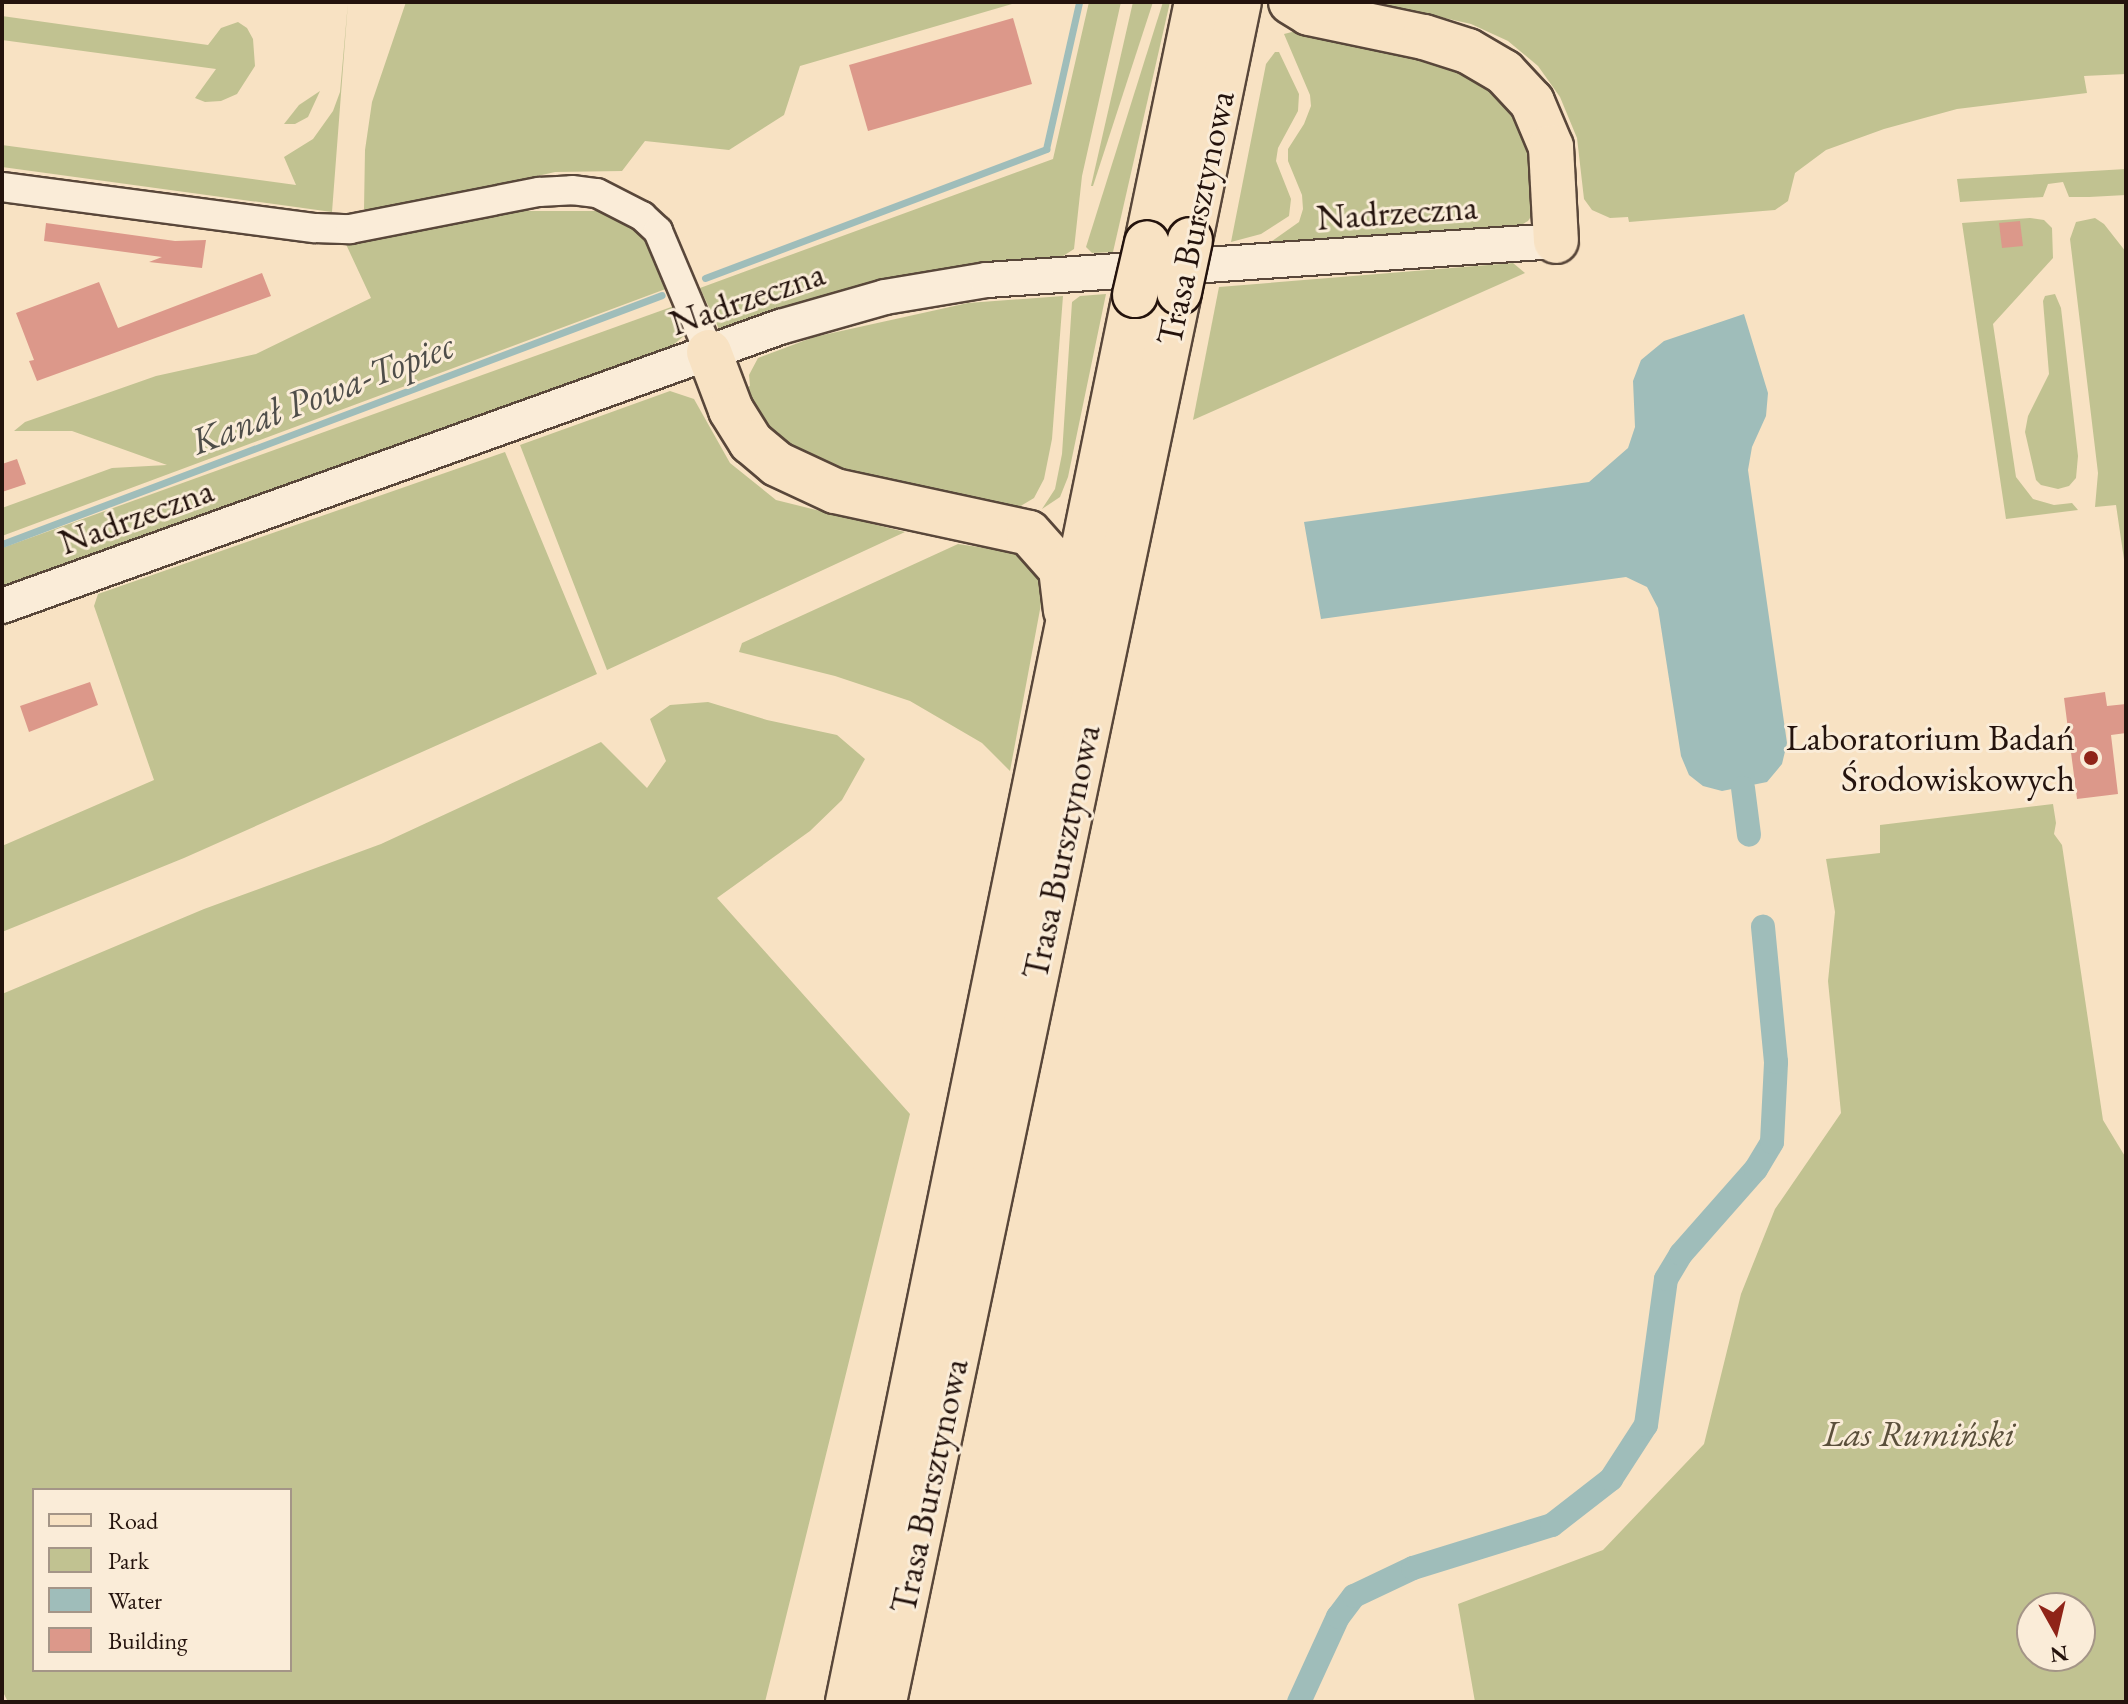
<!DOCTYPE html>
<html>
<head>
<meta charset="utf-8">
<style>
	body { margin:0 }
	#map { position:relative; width:2128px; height:1704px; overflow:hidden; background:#f8e2c3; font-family:"EB Garamond",serif }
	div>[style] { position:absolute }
	.green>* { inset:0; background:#c1c291 }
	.water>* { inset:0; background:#9fbdba }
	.stream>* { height:7px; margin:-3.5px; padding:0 3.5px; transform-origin:3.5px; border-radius:3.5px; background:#9fbdba }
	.canal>* { height:24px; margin:-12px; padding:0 12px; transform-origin:12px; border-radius:12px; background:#9fbdba }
	.building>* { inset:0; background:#dc988a }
	.roads { filter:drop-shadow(2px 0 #59473a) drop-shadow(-2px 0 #59473a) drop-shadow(0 2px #59473a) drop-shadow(0 -2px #59473a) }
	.minor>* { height:28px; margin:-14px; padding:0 14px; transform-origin:14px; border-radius:14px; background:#faecd8 }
	.tertiary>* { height:34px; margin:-17px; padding:0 17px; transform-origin:17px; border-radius:17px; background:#faecd8 }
	.primary>* { height:44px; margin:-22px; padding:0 22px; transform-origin:22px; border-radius:22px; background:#f8e2c3 }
	.bridges { filter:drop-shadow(2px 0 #24130d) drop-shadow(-2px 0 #24130d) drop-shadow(0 2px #24130d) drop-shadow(0 -2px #24130d) }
	.primary-bridge>* { height:44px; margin:-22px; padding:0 22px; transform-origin:22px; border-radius:22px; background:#f8e2c3 }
	.dots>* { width:22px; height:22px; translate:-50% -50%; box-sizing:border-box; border:4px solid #faecd8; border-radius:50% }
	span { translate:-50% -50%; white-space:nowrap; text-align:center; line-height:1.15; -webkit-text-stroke:6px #faecd8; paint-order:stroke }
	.street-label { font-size:36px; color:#24130d }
	.poi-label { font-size:36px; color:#24130d }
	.right { translate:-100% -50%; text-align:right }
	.park-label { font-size:36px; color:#5b503b; font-style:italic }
	.water-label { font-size:38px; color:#4f4e4a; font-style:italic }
	.frame { position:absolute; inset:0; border:4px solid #24130d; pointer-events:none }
	.legend { position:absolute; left:32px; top:1488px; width:260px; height:184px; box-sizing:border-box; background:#faecd8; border:2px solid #a49587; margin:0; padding:10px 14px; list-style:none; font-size:24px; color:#24130d }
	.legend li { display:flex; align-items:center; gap:16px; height:40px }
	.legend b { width:40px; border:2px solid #a49587 }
	.north { position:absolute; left:2016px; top:1592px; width:80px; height:80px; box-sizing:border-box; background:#faecd8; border:2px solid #a49587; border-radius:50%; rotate:172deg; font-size:22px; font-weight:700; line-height:32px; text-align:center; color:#24130d }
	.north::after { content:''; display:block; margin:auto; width:28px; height:36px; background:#8f2418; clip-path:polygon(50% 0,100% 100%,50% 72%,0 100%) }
</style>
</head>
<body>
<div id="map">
	<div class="green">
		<div style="clip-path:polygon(348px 2px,332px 212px,2px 167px,2px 145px,296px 185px,284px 157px,313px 139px,333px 111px,340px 92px)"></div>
		<div style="clip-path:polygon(406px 2px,1019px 2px,800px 66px,784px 115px,729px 150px,645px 141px,622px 171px,555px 172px,386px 211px,364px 209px,365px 150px,372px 102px)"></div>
		<div style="clip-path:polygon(1089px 2px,1121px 2px,1082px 176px,1074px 249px,1057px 260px,869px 285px,809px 300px,729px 329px,719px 329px,700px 288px,1053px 159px)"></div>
		<div style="clip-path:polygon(1133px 2px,1153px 2px,1093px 186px,1091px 186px)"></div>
		<div style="clip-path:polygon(1163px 2px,1170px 2px,1113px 252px,1092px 253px,1086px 247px)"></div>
		<div style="clip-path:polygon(1374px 2px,2126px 2px,2126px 74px,2084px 76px,2087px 93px,1957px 109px,1884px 129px,1826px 150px,1795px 173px,1788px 201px,1775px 210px,1629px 222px,1628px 217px,1610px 218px,1592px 210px,1584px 199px,1577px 138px,1560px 97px,1538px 66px,1508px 41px,1471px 24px)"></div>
		<div style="clip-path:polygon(2px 16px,208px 45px,221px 28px,238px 22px,247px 28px,253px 39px,255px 66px,237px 94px,221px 101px,205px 102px,195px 98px,216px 69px,2px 40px)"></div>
		<div style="clip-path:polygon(1300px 30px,1402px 49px,1472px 74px,1503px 98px,1525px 130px,1534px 164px,1534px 212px,1528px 221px,1516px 228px,1262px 248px,1299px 222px,1303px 209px,1302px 195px,1288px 161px,1288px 149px,1304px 124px,1311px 106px,1310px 95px,1284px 34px)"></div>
		<div style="clip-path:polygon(1275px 52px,1279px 52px,1299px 94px,1298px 111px,1278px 148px,1276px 161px,1291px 199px,1289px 216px,1261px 234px,1231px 242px,1266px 64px)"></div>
		<div style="clip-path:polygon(320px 91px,308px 117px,295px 124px,284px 124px,299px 105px)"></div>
		<div style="clip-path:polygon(2126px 169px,2126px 195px,2089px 197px,2069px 197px,2063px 182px,2048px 184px,2043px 197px,1960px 202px,1957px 179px)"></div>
		<div style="clip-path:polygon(523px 211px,608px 211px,644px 223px,671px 287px,2px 536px,2px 508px,112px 468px,167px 465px,72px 431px,14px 431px,25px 422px,156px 376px,256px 354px,371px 298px,344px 240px,378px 238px)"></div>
		<div style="clip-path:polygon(2030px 218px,2044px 220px,2052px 228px,2053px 258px,1993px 324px,2016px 477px,2033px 499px,2054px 505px,2072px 503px,2078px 510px,2006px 519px,1962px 223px)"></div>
		<div style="clip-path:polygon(2095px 218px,2104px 224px,2126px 252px,2126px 573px,2116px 505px,2095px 507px,2098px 473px,2070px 239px,2076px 222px)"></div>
		<div style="clip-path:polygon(1513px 263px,1525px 273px,1193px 420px,1219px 287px)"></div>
		<div style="clip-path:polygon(1106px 294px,1068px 477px,1060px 497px,1042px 509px,1055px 489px,1062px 454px,1072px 302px,1080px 296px)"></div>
		<div style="clip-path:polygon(2055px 294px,2061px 308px,2078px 456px,2076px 478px,2069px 486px,2058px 489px,2041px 485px,2036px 480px,2025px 432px,2028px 416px,2049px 374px,2043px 301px,2045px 296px)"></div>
		<div style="clip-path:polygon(1063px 296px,1052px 439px,1044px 479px,1034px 498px,1012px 511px,844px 475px,799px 455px,762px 423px,743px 389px,750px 386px,749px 375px,758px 358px,814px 337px,968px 303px)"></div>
		<div style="clip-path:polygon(674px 306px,684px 324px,684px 336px,668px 349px,2px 592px,2px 548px)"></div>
		<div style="clip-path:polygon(670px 391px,694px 399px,730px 463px,776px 500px,905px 532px,607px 670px,520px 445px)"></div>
		<div style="clip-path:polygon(505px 452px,597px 674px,184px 858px,2px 932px,2px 846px,154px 780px,94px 606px,98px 594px)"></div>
		<div style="clip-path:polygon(958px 544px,1012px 552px,1038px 572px,1044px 588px,1010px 771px,982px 743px,910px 701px,835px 676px,739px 652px,742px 643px)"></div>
		<div style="clip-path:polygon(evenodd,708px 702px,767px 720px,837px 735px,865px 759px,842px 800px,810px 831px,717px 898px,910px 1114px,765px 1702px,8px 1702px,2px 1690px,2px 994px,204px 909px,381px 844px,601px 742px,647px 788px,666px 761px,650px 719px,670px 705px,708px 702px,34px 1490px,290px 1490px,290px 1670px,34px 1670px,34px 1490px)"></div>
		<div style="clip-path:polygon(evenodd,2053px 804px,2056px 823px,2054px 834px,2062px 845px,2103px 1120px,2126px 1158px,2126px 1702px,1475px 1702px,1458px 1604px,1603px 1550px,1704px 1444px,1741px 1294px,1775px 1209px,1841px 1113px,1828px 981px,1835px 912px,1826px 859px,1880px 853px,1880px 825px,2053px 804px,2032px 1608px,2080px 1608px,2080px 1656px,2032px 1656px,2032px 1608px)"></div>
	</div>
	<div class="water">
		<div style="clip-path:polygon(1744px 314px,1768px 393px,1766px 416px,1752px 447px,1748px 470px,1787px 743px,1782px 764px,1767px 782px,1722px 791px,1703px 786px,1689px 775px,1681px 756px,1658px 608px,1647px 587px,1626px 577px,1321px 619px,1304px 522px,1589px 482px,1628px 448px,1635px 427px,1633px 381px,1641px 360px,1664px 341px)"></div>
	</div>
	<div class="stream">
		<div style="left:705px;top:278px;width:365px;rotate:-20.7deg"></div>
		<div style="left:1046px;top:149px;width:151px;rotate:-77.3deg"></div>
		<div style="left:2px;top:544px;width:705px;rotate:-20.67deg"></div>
	</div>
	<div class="canal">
		<div style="left:1743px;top:788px;width:47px;rotate:82.7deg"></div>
		<div style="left:1299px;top:1702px;width:94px;rotate:-65.4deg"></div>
		<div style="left:1338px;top:1617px;width:26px;rotate:-53deg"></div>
		<div style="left:1354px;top:1596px;width:65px;rotate:-25.4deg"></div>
		<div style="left:1413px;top:1568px;width:145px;rotate:-17.2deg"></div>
		<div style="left:1552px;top:1525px;width:75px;rotate:-37.9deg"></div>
		<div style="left:1611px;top:1479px;width:64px;rotate:-57.1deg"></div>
		<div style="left:1646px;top:1425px;width:147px;rotate:-82.2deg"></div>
		<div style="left:1666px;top:1279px;width:29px;rotate:-59deg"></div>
		<div style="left:1681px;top:1254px;width:113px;rotate:-48.6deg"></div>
		<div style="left:1756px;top:1169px;width:31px;rotate:-59deg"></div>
		<div style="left:1772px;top:1142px;width:80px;rotate:-87.1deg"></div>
		<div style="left:1776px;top:1062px;width:136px;rotate:-95.5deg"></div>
	</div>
	<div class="building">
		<div style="clip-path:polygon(1013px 18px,1032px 84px,868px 131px,849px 65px)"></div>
		<div style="clip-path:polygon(2020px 221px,2023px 246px,2002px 248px,1999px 223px)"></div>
		<div style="clip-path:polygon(46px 223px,175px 241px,206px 240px,202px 268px,149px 262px,162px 257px,44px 241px)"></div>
		<div style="clip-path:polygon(262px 273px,271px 296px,37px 381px,29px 361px,34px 360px,16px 313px,99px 282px,118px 328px)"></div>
		<div style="clip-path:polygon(17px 459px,26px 484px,2px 492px,2px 464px)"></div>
		<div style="clip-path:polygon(90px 682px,98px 705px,29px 732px,20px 706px)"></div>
		<div style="clip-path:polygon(2105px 692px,2107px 706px,2126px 704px,2126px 733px,2111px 735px,2118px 794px,2077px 799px,2064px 698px)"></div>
	</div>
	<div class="roads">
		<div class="minor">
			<div style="left:2px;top:187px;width:316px;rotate:7.5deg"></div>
			<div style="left:315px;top:228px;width:35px;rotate:2deg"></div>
			<div style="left:350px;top:229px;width:193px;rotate:-11.1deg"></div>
			<div style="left:539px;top:192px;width:33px;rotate:-3deg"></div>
			<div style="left:572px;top:190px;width:25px;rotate:7deg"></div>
			<div style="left:597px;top:193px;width:51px;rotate:27.1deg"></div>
			<div style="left:642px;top:216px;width:22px;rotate:43deg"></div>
			<div style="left:658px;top:231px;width:131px;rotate:67.1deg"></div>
		</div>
		<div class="tertiary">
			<div style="left:2px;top:606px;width:827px;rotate:-19.73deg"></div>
			<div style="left:780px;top:327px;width:109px;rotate:-15.9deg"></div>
			<div style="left:885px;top:297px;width:103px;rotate:-9.5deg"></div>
			<div style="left:987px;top:280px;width:570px;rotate:-3.92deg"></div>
		</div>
		<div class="primary">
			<div style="left:1291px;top:2px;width:21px;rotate:31deg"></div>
			<div style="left:1309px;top:13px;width:117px;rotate:11.8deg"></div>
			<div style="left:1424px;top:37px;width:46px;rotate:17.7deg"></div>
			<div style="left:1468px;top:51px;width:42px;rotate:30.3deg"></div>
			<div style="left:1504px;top:72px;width:41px;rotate:47deg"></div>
			<div style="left:1532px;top:102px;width:49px;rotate:67.1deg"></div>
			<div style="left:1551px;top:147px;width:94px;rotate:87deg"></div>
			<div style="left:1190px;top:240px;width:243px;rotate:-78.4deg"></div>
			<div style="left:1147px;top:243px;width:246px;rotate:-78.3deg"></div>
			<div style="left:709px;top:352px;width:62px;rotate:69.2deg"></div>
			<div style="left:731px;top:410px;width:38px;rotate:58deg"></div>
			<div style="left:751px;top:442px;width:34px;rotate:40deg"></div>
			<div style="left:777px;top:464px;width:64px;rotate:25deg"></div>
			<div style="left:835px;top:491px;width:198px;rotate:12.2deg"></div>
			<div style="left:1029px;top:533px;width:48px;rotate:48.4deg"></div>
			<div style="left:1061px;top:569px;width:42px;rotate:83.2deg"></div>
			<div style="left:848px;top:1702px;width:1436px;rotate:-78.47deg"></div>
			<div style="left:884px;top:1702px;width:1441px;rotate:-78.18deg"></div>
		</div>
	</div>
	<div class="bridges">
		<div class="primary-bridge">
			<div style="left:1179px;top:292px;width:53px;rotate:-78.1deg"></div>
			<div style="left:1135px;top:295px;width:53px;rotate:-77deg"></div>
		</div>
	</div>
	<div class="dots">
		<div style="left:2091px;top:758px;background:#8f2418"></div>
	</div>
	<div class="street-label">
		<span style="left:1397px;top:212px;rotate:-4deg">Nadrzeczna</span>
		<span style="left:1195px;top:218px;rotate:-78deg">Trasa Bursztynowa</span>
		<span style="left:747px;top:298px;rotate:-19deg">Nadrzeczna</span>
		<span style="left:136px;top:516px;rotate:-20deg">Nadrzeczna</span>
		<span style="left:1061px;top:852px;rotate:-78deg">Trasa Bursztynowa</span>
		<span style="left:929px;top:1486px;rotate:-78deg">Trasa Bursztynowa</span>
	</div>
	<div class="poi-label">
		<span class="right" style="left:2075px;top:758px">Laboratorium Badań<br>Środowiskowych</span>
	</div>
	<div class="park-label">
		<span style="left:1919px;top:1434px">Las Rumiński</span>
	</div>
	<div class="water-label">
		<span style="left:322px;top:393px;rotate:-21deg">Kanał Powa-Topiec</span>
	</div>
	<div class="frame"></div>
	<ul class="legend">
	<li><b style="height:10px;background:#f8e2c3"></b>Road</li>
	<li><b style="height:22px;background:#c1c291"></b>Park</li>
	<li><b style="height:22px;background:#9fbdba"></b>Water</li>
	<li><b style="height:22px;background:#dc988a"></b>Building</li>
	</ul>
	<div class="north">N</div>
</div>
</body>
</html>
